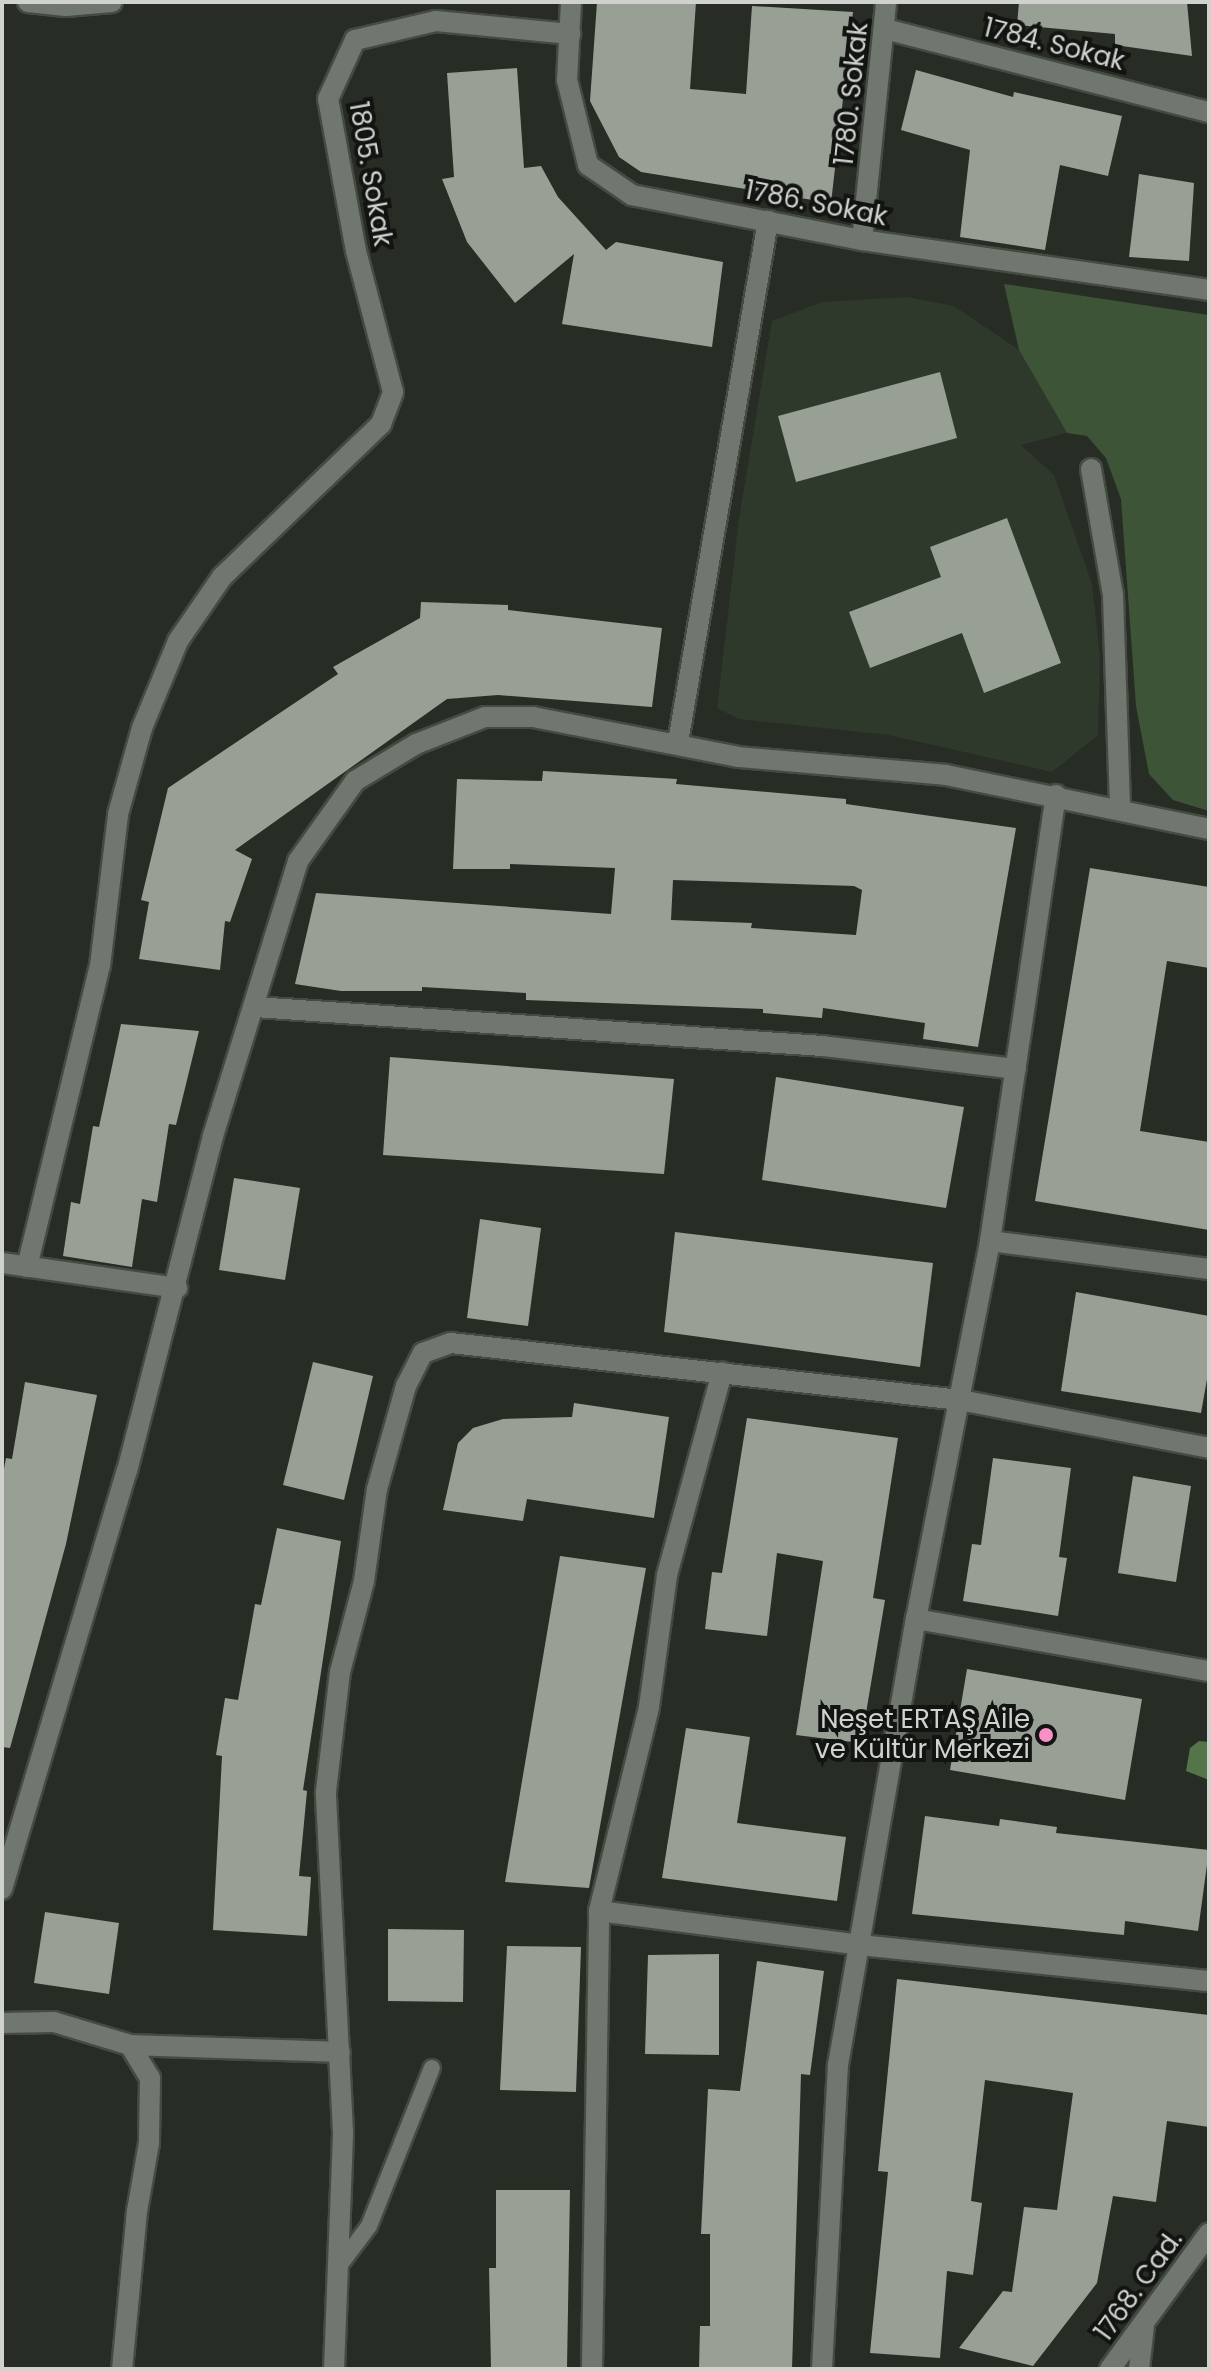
<!DOCTYPE html>
<html>
<head>
<meta charset="utf-8">
<style>
	body { margin:0 }
	#map { position:relative; width:1211px; height:2371px; overflow:hidden; background:#272d25; font-family:Poppins,sans-serif }
	div>[style] { position:absolute }
	.built>* { inset:0; background:#2e382b }
	.green>* { inset:0; background:#3e5437 }
	.water>* { inset:0; background:#537547 }
	.building>* { inset:0; background:#989f95 }
	.roads { filter:drop-shadow(2px 0 #454a43) drop-shadow(-2px 0 #454a43) drop-shadow(0 2px #454a43) drop-shadow(0 -2px #454a43) }
	.lane>* { height:16px; margin:-8px; padding:0 8px; transform-origin:8px; border-radius:8px; background:#70776e }
	.street>* { height:20px; margin:-10px; padding:0 10px; transform-origin:10px; border-radius:10px; background:#70776e }
	.dots>* { width:22px; height:22px; translate:-50% -50%; box-sizing:border-box; border:4px solid #121411; border-radius:50% }
	span { translate:-50% -50%; white-space:nowrap; text-align:center; line-height:1.15; -webkit-text-stroke:8px #121411; paint-order:stroke }
	.street-label { font-size:26px; color:#cfd2cd }
	.poi-label { font-size:26px; color:#cfd2cd }
	.right { translate:-100% -50%; text-align:right }
	.frame { position:absolute; inset:0; border:4px solid #cfd2cd; pointer-events:none }
</style>
</head>
<body>
<div id="map">
	<div class="built">
		<div style="clip-path:polygon(907px 297px,954px 306px,1019px 350px,1067px 433px,1021px 445px,1054px 475px,1092px 584px,1100px 657px,1098px 735px,1052px 772px,889px 735px,739px 719px,717px 708px,739px 519px,772px 321px,822px 302px)"></div>
	</div>
	<div class="green">
		<div style="clip-path:polygon(1004px 284px,1209px 315px,1209px 811px,1173px 800px,1149px 774px,1136px 706px,1121px 499px,1106px 458px,1087px 436px,1067px 433px,1019px 350px)"></div>
	</div>
	<div class="water">
		<div style="clip-path:polygon(1199px 1741px,1209px 1742px,1209px 1780px,1186px 1771px,1190px 1748px)"></div>
	</div>
	<div class="building">
		<div style="clip-path:polygon(597px 2px,696px 2px,690px 89px,746px 94px,752px 6px,853px 12px,831px 203px,641px 172px,619px 157px,590px 101px)"></div>
		<div style="clip-path:polygon(1019px 2px,1187px 2px,1192px 56px,1115px 45px,1115px 34px,1017px 25px)"></div>
		<div style="clip-path:polygon(517px 68px,524px 168px,541px 166px,558px 197px,606px 250px,616px 242px,723px 262px,712px 347px,562px 324px,574px 254px,515px 303px,467px 242px,442px 179px,454px 177px,447px 73px)"></div>
		<div style="clip-path:polygon(916px 70px,1013px 97px,1014px 92px,1122px 116px,1108px 176px,1060px 165px,1045px 250px,960px 237px,970px 150px,901px 130px)"></div>
		<div style="clip-path:polygon(1139px 174px,1194px 183px,1189px 261px,1129px 257px)"></div>
		<div style="clip-path:polygon(940px 372px,957px 438px,796px 482px,778px 416px)"></div>
		<div style="clip-path:polygon(1007px 518px,1061px 663px,984px 693px,962px 633px,870px 668px,849px 612px,941px 577px,930px 547px)"></div>
		<div style="clip-path:polygon(421px 602px,508px 605px,508px 610px,662px 628px,652px 707px,498px 695px,447px 699px,235px 850px,252px 859px,230px 922px,225px 921px,220px 970px,139px 959px,149px 902px,141px 900px,168px 788px,338px 674px,333px 667px,420px 618px)"></div>
		<div style="clip-path:polygon(evenodd,543px 771px,677px 779px,676px 784px,846px 799px,846px 804px,1016px 828px,978px 1047px,923px 1039px,925px 1023px,823px 1008px,822px 1018px,763px 1013px,763px 1009px,526px 1000px,526px 993px,422px 987px,422px 991px,341px 991px,295px 984px,316px 893px,611px 914px,615px 868px,510px 864px,510px 869px,453px 869px,457px 779px,542px 781px,543px 771px,673px 880px,854px 886px,862px 890px,856px 935px,751px 928px,752px 923px,671px 920px,673px 880px)"></div>
		<div style="clip-path:polygon(1090px 868px,1209px 887px,1209px 968px,1167px 961px,1140px 1131px,1209px 1142px,1209px 1230px,1035px 1201px)"></div>
		<div style="clip-path:polygon(121px 1024px,199px 1031px,176px 1125px,169px 1124px,157px 1202px,142px 1199px,132px 1267px,63px 1256px,71px 1202px,80px 1204px,93px 1126px,99px 1127px)"></div>
		<div style="clip-path:polygon(390px 1057px,674px 1079px,664px 1174px,383px 1155px)"></div>
		<div style="clip-path:polygon(776px 1077px,964px 1107px,946px 1208px,762px 1180px)"></div>
		<div style="clip-path:polygon(234px 1178px,300px 1188px,285px 1280px,219px 1270px)"></div>
		<div style="clip-path:polygon(480px 1219px,541px 1228px,528px 1326px,467px 1318px)"></div>
		<div style="clip-path:polygon(675px 1232px,933px 1263px,920px 1367px,664px 1332px)"></div>
		<div style="clip-path:polygon(1076px 1292px,1209px 1316px,1209px 1368px,1201px 1413px,1061px 1391px)"></div>
		<div style="clip-path:polygon(313px 1362px,373px 1376px,344px 1500px,283px 1485px)"></div>
		<div style="clip-path:polygon(25px 1382px,97px 1395px,66px 1544px,10px 1748px,2px 1747px,2px 1480px,6px 1458px,12px 1459px)"></div>
		<div style="clip-path:polygon(574px 1403px,669px 1417px,654px 1518px,527px 1499px,523px 1521px,443px 1510px,458px 1443px,473px 1428px,503px 1419px,572px 1417px)"></div>
		<div style="clip-path:polygon(747px 1418px,898px 1438px,873px 1598px,885px 1600px,861px 1743px,796px 1735px,823px 1561px,777px 1553px,767px 1636px,705px 1629px,712px 1572px,722px 1573px)"></div>
		<div style="clip-path:polygon(993px 1458px,1071px 1468px,1059px 1557px,1067px 1558px,1058px 1616px,963px 1601px,972px 1544px,981px 1545px)"></div>
		<div style="clip-path:polygon(1133px 1476px,1191px 1486px,1176px 1582px,1118px 1573px)"></div>
		<div style="clip-path:polygon(277px 1528px,341px 1541px,303px 1790px,307px 1791px,299px 1876px,311px 1877px,307px 1936px,213px 1930px,222px 1756px,216px 1755px,225px 1698px,238px 1700px,255px 1604px,261px 1605px)"></div>
		<div style="clip-path:polygon(560px 1556px,646px 1568px,589px 1888px,505px 1882px)"></div>
		<div style="clip-path:polygon(967px 1669px,1142px 1699px,1125px 1800px,950px 1770px)"></div>
		<div style="clip-path:polygon(686px 1728px,750px 1737px,737px 1823px,846px 1837px,837px 1901px,662px 1878px)"></div>
		<div style="clip-path:polygon(925px 1816px,999px 1826px,1000px 1819px,1057px 1827px,1056px 1833px,1209px 1850px,1198px 1931px,1125px 1921px,1124px 1935px,912px 1914px)"></div>
		<div style="clip-path:polygon(45px 1912px,119px 1923px,109px 1994px,34px 1983px)"></div>
		<div style="clip-path:polygon(388px 1929px,464px 1930px,463px 2002px,388px 2001px)"></div>
		<div style="clip-path:polygon(507px 1946px,581px 1947px,576px 2092px,500px 2090px)"></div>
		<div style="clip-path:polygon(719px 1954px,719px 2055px,645px 2054px,648px 1955px)"></div>
		<div style="clip-path:polygon(757px 1961px,824px 1971px,810px 2075px,801px 2074px,792px 2369px,699px 2369px,700px 2326px,710px 2326px,710px 2234px,701px 2234px,708px 2089px,740px 2091px)"></div>
		<div style="clip-path:polygon(897px 1979px,1209px 2015px,1209px 2127px,1167px 2121px,1156px 2202px,1113px 2196px,1097px 2283px,1033px 2366px,959px 2348px,1003px 2291px,1012px 2292px,1024px 2207px,1057px 2210px,1073px 2093px,985px 2080px,971px 2201px,982px 2203px,973px 2275px,947px 2271px,940px 2358px,870px 2353px,888px 2172px,878px 2171px)"></div>
		<div style="clip-path:polygon(496px 2190px,570px 2190px,567px 2369px,491px 2369px,489px 2268px,496px 2268px)"></div>
	</div>
	<div class="roads">
		<div class="lane">
			<div style="left:336px;top:2270px;width:55px;rotate:-53.1deg"></div>
			<div style="left:369px;top:2226px;width:170px;rotate:-68.3deg"></div>
		</div>
		<div class="street">
			<div style="left:28px;top:2px;width:38px;rotate:6deg"></div>
			<div style="left:66px;top:6px;width:46px;rotate:-5deg"></div>
			<div style="left:571px;top:2px;width:78px;rotate:92.9deg"></div>
			<div style="left:567px;top:80px;width:88px;rotate:76.1deg"></div>
			<div style="left:588px;top:165px;width:53px;rotate:34.3deg"></div>
			<div style="left:632px;top:195px;width:234px;rotate:11.1deg"></div>
			<div style="left:862px;top:240px;width:351px;rotate:8.2deg"></div>
			<div style="left:885px;top:29px;width:334px;rotate:14.4deg"></div>
			<div style="left:862px;top:240px;width:239px;rotate:-84.2deg"></div>
			<div style="left:1091px;top:469px;width:128px;rotate:80.1deg"></div>
			<div style="left:1113px;top:595px;width:214px;rotate:88.1deg"></div>
			<div style="left:678px;top:742px;width:529px;rotate:-80.2deg"></div>
			<div style="left:255px;top:1007px;width:569px;rotate:3.93deg"></div>
			<div style="left:823px;top:1046px;width:194px;rotate:6.8deg"></div>
			<div style="left:990px;top:1241px;width:221px;rotate:7.3deg"></div>
			<div style="left:2px;top:1263px;width:177px;rotate:8.1deg"></div>
			<div style="left:27px;top:1267px;width:310px;rotate:-76.4deg"></div>
			<div style="left:100px;top:966px;width:153px;rotate:-83.2deg"></div>
			<div style="left:118px;top:814px;width:89px;rotate:-74.4deg"></div>
			<div style="left:142px;top:728px;width:94px;rotate:-67.5deg"></div>
			<div style="left:178px;top:641px;width:78px;rotate:-55.5deg"></div>
			<div style="left:222px;top:577px;width:221px;rotate:-43.9deg"></div>
			<div style="left:381px;top:424px;width:34px;rotate:-69deg"></div>
			<div style="left:393px;top:392px;width:146px;rotate:-104.7deg"></div>
			<div style="left:356px;top:251px;width:155px;rotate:-100.4deg"></div>
			<div style="left:328px;top:99px;width:65px;rotate:-65.4deg"></div>
			<div style="left:355px;top:40px;width:83px;rotate:-13.2deg"></div>
			<div style="left:436px;top:21px;width:135px;rotate:5.5deg"></div>
			<div style="left:916px;top:1619px;width:298px;rotate:10.1deg"></div>
			<div style="left:2px;top:1889px;width:436px;rotate:-73.4deg"></div>
			<div style="left:127px;top:1471px;width:346px;rotate:-75.6deg"></div>
			<div style="left:213px;top:1136px;width:288px;rotate:-72.8deg"></div>
			<div style="left:298px;top:861px;width:98px;rotate:-54.5deg"></div>
			<div style="left:355px;top:781px;width:71px;rotate:-31.2deg"></div>
			<div style="left:416px;top:744px;width:74px;rotate:-21.4deg"></div>
			<div style="left:485px;top:717px;width:48px"></div>
			<div style="left:533px;top:717px;width:209px;rotate:11deg"></div>
			<div style="left:738px;top:757px;width:209px;rotate:4.9deg"></div>
			<div style="left:946px;top:775px;width:268px;rotate:11.6deg"></div>
			<div style="left:599px;top:1911px;width:263px;rotate:7.4deg"></div>
			<div style="left:860px;top:1945px;width:351px;rotate:5.9deg"></div>
			<div style="left:2px;top:2023px;width:52px;rotate:-1.1deg"></div>
			<div style="left:54px;top:2022px;width:79px;rotate:16.8deg"></div>
			<div style="left:130px;top:2045px;width:39px;rotate:59deg"></div>
			<div style="left:150px;top:2078px;width:65px;rotate:90.9deg"></div>
			<div style="left:149px;top:2143px;width:69px;rotate:100deg"></div>
			<div style="left:137px;top:2211px;width:159px;rotate:95.4deg"></div>
			<div style="left:130px;top:2045px;width:210px;rotate:1.9deg"></div>
			<div style="left:334px;top:2369px;width:237px;rotate:-87.8deg"></div>
			<div style="left:343px;top:2132px;width:341px;rotate:-92.9deg"></div>
			<div style="left:326px;top:1791px;width:120px;rotate:-83.3deg"></div>
			<div style="left:340px;top:1672px;width:94px;rotate:-75.2deg"></div>
			<div style="left:364px;top:1581px;width:93px;rotate:-82deg"></div>
			<div style="left:377px;top:1489px;width:107px;rotate:-74.3deg"></div>
			<div style="left:406px;top:1386px;width:37px;rotate:-63deg"></div>
			<div style="left:423px;top:1353px;width:30px;rotate:-20deg"></div>
			<div style="left:451px;top:1343px;width:512px;rotate:6.39deg"></div>
			<div style="left:960px;top:1400px;width:254px;rotate:10.9deg"></div>
			<div style="left:592px;top:2369px;width:458px;rotate:-89.1deg"></div>
			<div style="left:599px;top:1911px;width:210px;rotate:-76.2deg"></div>
			<div style="left:649px;top:1707px;width:133px;rotate:-82.2deg"></div>
			<div style="left:667px;top:1575px;width:210px;rotate:-74.8deg"></div>
			<div style="left:822px;top:2369px;width:304px;rotate:-87deg"></div>
			<div style="left:838px;top:2065px;width:453px;rotate:-80.1deg"></div>
			<div style="left:916px;top:1619px;width:385px;rotate:-78.9deg"></div>
			<div style="left:990px;top:1241px;width:451px;rotate:-81.6deg"></div>
			<div style="left:1110px;top:2369px;width:168px;rotate:-53.9deg"></div>
			<div style="left:1139px;top:2369px;width:43px;rotate:-83.4deg"></div>
		</div>
	</div>
	<div class="dots">
		<div style="left:1046px;top:1735px;background:#fa8fc8"></div>
	</div>
	<div class="street-label">
		<span style="left:1054px;top:45px;rotate:14deg">1784. Sokak</span>
		<span style="left:852px;top:94px;rotate:-84deg">1780. Sokak</span>
		<span style="left:370px;top:174px;rotate:80deg">1805. Sokak</span>
		<span style="left:816px;top:204px;rotate:11deg">1786. Sokak</span>
		<span style="left:1139px;top:2286px;rotate:-54deg">1768. Cad.</span>
	</div>
	<div class="poi-label">
		<span class="right" style="left:1030px;top:1735px">Neşet ERTAŞ Aile<br>ve Kültür Merkezi</span>
	</div>
	<div class="frame"></div>
</div>
</body>
</html>
